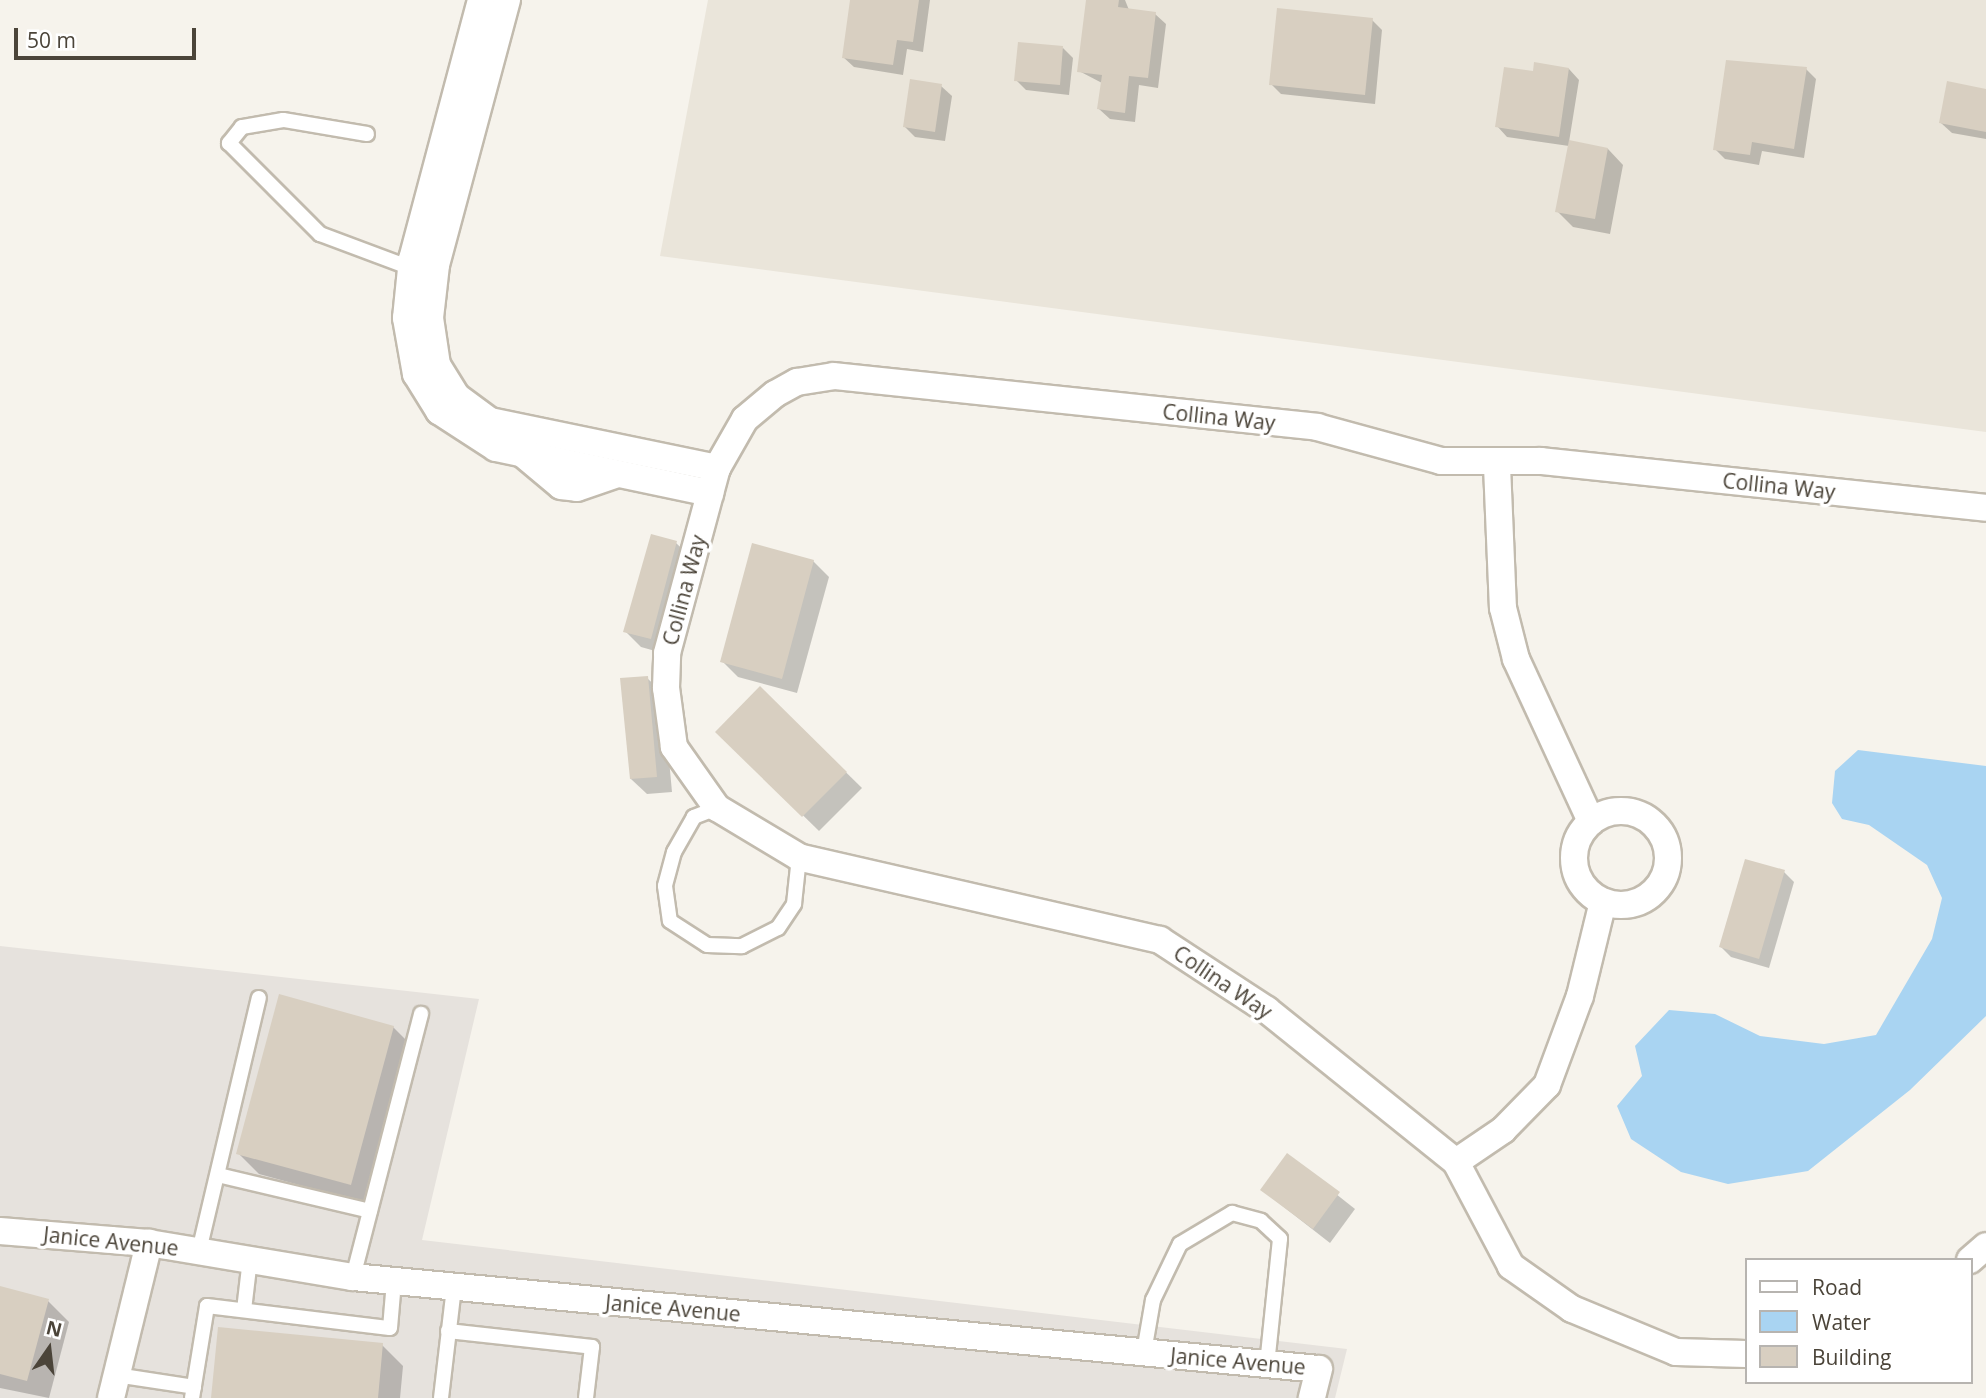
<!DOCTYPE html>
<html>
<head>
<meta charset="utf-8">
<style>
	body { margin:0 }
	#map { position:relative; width:1986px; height:1398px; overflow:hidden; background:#f6f3ec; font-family:"Open Sans",sans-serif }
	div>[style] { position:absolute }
	.residential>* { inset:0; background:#eae5da }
	.industrial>* { inset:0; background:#e6e2dd }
	.water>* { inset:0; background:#a9d4f2 }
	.shadow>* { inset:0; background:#0003 }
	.building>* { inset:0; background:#d8cfc1 }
	.roads { filter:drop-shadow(2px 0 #c2bbae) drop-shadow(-2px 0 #c2bbae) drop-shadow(0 2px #c2bbae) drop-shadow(0 -2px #c2bbae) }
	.service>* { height:14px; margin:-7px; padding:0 7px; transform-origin:7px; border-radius:7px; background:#fff }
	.minor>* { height:26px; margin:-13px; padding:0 13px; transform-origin:13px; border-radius:13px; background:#fff }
	.minor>.ring { margin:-13px; padding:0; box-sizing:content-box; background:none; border:26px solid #fff; border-radius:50% }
	span { translate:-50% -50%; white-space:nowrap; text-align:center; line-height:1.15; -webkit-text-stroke:7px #fff; paint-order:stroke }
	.street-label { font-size:21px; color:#4b4439 }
	.legend { position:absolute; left:1745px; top:1258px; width:228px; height:126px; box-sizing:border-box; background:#fff; border:2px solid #b7b4b0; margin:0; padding:9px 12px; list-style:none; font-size:21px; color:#4b4439 }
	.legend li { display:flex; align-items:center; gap:14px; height:35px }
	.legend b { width:35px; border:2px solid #b7b4b0 }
	.north { position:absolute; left:14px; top:1314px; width:70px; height:70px; -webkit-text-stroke:5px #fff; paint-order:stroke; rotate:14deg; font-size:19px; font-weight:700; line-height:28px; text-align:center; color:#4b4439 }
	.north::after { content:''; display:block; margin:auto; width:24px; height:32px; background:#4b4439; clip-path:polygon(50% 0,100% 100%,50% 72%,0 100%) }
	.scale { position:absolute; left:14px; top:28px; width:182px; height:32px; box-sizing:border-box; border:4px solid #4b4439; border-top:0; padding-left:9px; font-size:21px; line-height:24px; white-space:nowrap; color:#4b4439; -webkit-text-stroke:5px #fff; paint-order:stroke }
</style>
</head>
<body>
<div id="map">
	<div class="residential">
		<div style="clip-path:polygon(708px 0,1986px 0,1986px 432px,660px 256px)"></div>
	</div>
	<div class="industrial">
		<div style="clip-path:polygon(0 946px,479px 999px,422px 1240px,1347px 1349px,1335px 1398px,0 1398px)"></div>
	</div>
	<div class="water">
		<div style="clip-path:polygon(1858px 750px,1986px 766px,1986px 1016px,1910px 1090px,1808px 1171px,1728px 1184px,1681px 1172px,1631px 1139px,1617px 1106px,1642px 1076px,1635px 1046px,1669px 1010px,1715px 1014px,1760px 1036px,1824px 1044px,1876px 1035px,1932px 939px,1942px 898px,1927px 865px,1869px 825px,1842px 819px,1832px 803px,1835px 771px)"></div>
	</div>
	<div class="shadow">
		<div style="clip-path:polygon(852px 0,930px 0,923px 52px,907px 49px,903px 75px,854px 67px,843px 57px)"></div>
		<div style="clip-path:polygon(1087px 0,1125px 0,1129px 10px,1155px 14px,1166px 24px,1158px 88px,1139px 85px,1135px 122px,1110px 119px,1099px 109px,1102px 83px,1079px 71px)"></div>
		<div style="clip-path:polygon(1372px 20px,1382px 30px,1375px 104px,1281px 94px,1271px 84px)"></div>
		<div style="clip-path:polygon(1063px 48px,1073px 58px,1069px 95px,1026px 90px,1016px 80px)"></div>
		<div style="clip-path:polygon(1569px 69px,1579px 80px,1569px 142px,1608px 149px,1623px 165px,1610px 234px,1573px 227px,1557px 211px,1569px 146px,1507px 137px,1497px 126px,1534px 73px)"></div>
		<div style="clip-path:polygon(1806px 69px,1816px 79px,1804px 158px,1762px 151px,1759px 165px,1725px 159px,1715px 149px)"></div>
		<div style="clip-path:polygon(941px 86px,952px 96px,945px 141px,915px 137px,905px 127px)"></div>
		<div style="clip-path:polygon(1986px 90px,1986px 139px,1952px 133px,1941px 123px)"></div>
		<div style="clip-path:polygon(676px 543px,692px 558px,666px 654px,641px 647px,625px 631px)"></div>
		<div style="clip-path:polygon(813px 561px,829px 577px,797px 693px,738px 677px,722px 661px)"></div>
		<div style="clip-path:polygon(647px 678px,663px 693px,672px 792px,647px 794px,631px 779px)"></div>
		<div style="clip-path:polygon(760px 688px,862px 788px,819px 831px,718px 732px)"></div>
		<div style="clip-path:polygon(1784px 872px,1794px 882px,1769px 968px,1731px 957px,1721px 947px)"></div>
		<div style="clip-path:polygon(393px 1027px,414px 1048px,372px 1205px,259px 1174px,238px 1153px)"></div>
		<div style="clip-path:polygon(1288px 1156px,1355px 1209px,1330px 1243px,1262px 1190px)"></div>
		<div style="clip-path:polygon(0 1288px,48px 1301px,69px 1322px,49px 1398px,0 1388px)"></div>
		<div style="clip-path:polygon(382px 1345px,403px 1366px,400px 1398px,213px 1398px)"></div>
	</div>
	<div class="building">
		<div style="clip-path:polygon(850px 0,919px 0,913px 42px,897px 40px,893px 65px,842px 58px)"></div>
		<div style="clip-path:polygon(1086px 0,1119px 0,1118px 7px,1156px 12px,1148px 78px,1129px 76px,1125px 113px,1097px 109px,1102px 75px,1077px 72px)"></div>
		<div style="clip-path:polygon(1277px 8px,1373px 18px,1365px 95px,1269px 85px)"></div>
		<div style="clip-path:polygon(1018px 42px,1063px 46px,1060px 85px,1014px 81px)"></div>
		<div style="clip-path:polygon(1726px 60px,1807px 67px,1794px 149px,1752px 142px,1750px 155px,1713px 150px)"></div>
		<div style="clip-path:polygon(1534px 62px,1569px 68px,1559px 137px,1495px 127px,1504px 67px,1533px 71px)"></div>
		<div style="clip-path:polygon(910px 79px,942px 84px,935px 132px,903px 127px)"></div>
		<div style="clip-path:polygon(1947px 81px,1986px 89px,1986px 132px,1939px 123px)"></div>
		<div style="clip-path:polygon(1569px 140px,1608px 148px,1595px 219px,1555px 212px)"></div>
		<div style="clip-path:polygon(651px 534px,677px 541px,651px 639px,623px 632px)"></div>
		<div style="clip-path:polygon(752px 543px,814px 560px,782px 679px,720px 662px)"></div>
		<div style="clip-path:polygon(648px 676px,657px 777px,630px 779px,620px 678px)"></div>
		<div style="clip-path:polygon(760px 686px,847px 772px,802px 817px,715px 732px)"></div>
		<div style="clip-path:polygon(1745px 859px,1785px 870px,1759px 959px,1719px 947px)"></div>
		<div style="clip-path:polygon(279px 994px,394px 1026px,351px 1185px,236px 1154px)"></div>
		<div style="clip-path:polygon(1287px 1153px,1340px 1192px,1313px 1229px,1260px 1190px)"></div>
		<div style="clip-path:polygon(0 1286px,49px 1299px,27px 1381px,0 1374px)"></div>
		<div style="clip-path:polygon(218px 1327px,383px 1343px,378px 1398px,211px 1398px)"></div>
	</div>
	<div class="roads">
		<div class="service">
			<div style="left:367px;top:134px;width:85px;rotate:-170.5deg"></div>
			<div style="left:283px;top:120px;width:42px;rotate:170.3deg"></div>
			<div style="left:242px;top:127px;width:21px;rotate:129deg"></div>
			<div style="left:229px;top:143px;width:129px;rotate:45deg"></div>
			<div style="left:320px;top:234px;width:97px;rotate:20.5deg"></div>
			<div style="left:717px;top:808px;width:25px;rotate:159deg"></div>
			<div style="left:694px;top:817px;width:40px;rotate:119.7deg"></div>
			<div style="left:674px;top:852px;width:35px;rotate:105deg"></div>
			<div style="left:665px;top:886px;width:35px;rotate:82deg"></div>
			<div style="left:670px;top:921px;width:44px;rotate:33deg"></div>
			<div style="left:707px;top:945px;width:35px;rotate:2deg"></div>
			<div style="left:742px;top:946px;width:40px;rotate:-26.6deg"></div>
			<div style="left:778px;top:928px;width:29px;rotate:-56deg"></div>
			<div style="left:794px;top:904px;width:47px;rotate:-83.9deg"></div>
			<div style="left:218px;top:1175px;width:156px;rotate:13.3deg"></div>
			<div style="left:199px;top:1251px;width:260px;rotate:-76.7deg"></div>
			<div style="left:353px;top:1277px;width:272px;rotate:-75.5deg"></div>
			<div style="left:244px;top:1310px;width:51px;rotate:-83.3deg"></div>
			<div style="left:448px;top:1331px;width:145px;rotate:6.3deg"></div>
			<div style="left:592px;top:1347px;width:51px;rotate:96.7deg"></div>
			<div style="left:1144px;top:1352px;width:53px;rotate:-80.2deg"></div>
			<div style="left:1153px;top:1300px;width:62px;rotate:-64.3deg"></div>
			<div style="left:1180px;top:1244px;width:61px;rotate:-30.8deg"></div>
			<div style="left:1232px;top:1213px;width:30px;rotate:15deg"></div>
			<div style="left:1261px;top:1221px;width:26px;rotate:43deg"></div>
			<div style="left:1280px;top:1239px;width:126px;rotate:95.9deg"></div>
			<div style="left:116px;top:1375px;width:79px;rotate:8.7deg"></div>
			<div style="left:192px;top:1398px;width:93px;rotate:-80.7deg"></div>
			<div style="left:207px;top:1306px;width:184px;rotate:6.9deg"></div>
			<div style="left:390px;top:1328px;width:47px;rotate:-85.1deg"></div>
			<div style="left:441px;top:1398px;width:112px;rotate:-83.3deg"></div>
		</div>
		<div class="minor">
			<div style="left:481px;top:0;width:268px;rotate:104.9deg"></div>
			<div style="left:412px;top:259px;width:59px;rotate:95.8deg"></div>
			<div style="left:406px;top:318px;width:57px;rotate:79.9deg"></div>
			<div style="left:416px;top:374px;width:44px;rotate:58.1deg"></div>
			<div style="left:439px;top:411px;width:68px;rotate:33deg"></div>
			<div style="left:496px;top:448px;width:219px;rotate:11.9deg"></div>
			<div style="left:507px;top:0;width:274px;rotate:105deg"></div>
			<div style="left:436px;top:265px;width:53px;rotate:96.5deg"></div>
			<div style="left:430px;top:318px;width:48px;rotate:81.5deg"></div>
			<div style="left:437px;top:365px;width:36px;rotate:58deg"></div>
			<div style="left:456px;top:396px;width:42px;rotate:36.3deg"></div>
			<div style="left:490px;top:421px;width:232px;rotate:11.7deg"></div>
			<div style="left:524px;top:455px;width:48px;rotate:40deg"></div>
			<div style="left:561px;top:486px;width:16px;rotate:7deg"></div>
			<div style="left:577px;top:488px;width:40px;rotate:-18.9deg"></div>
			<div style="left:1497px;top:466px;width:142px;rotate:87.6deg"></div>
			<div style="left:1503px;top:608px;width:53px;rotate:75.7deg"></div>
			<div style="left:1516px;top:659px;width:179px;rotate:65.2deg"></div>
			<div class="ring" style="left:1574px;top:811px;width:68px;height:68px"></div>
			<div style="left:1456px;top:1162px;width:57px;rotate:-34.2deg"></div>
			<div style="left:1503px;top:1130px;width:63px;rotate:-45.6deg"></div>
			<div style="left:1547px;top:1085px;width:95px;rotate:-69.7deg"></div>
			<div style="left:1580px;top:996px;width:97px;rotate:-76.3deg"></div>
			<div style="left:0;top:1231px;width:149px;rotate:4.6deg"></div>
			<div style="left:149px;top:1243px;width:207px;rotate:9.5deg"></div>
			<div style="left:353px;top:1277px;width:970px;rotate:5.44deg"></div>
			<div style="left:1319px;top:1369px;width:30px;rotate:104deg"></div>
			<div style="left:1970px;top:1260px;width:21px;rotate:-41deg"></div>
			<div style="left:1746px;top:1354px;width:70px;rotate:-178.4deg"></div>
			<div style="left:1676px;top:1352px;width:113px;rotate:-157.5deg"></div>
			<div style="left:1572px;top:1309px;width:75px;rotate:-144.8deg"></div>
			<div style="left:1511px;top:1266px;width:118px;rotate:-117.9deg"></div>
			<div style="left:1456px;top:1162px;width:243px;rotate:-141.2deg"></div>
			<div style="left:1267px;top:1010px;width:128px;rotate:-146.8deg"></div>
			<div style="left:1160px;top:940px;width:370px;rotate:-167.1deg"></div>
			<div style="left:799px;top:857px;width:96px;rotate:-149.1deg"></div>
			<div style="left:717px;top:808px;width:75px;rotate:-125.2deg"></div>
			<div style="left:674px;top:747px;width:60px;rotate:-97.7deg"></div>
			<div style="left:666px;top:688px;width:35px;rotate:-88deg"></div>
			<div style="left:667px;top:653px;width:192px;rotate:-74.9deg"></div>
			<div style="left:717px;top:468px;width:56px;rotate:-60.3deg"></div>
			<div style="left:745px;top:419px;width:39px;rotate:-40deg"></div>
			<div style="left:775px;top:394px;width:25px;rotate:-29deg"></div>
			<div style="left:797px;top:382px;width:37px;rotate:-9deg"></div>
			<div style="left:834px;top:376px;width:486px;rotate:6deg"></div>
			<div style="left:1317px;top:427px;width:129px;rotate:15.3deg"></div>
			<div style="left:1441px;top:461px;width:100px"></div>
			<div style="left:1541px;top:461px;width:447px;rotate:6deg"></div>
			<div style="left:111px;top:1398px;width:160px;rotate:-76.2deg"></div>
		</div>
	</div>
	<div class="street-label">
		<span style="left:1219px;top:417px;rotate:6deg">Collina Way</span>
		<span style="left:1779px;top:486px;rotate:6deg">Collina Way</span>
		<span style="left:684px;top:590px;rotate:-75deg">Collina Way</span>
		<span style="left:1223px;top:982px;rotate:34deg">Collina Way</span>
		<span style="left:111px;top:1241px;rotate:6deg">Janice Avenue</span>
		<span style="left:673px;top:1308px;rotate:5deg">Janice Avenue</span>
		<span style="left:1238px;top:1361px;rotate:5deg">Janice Avenue</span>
	</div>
	<ul class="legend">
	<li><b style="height:9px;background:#fff"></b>Road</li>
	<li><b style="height:19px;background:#a9d4f2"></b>Water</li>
	<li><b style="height:19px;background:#d8cfc1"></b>Building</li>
	</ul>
	<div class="north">N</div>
	<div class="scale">50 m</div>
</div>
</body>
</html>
